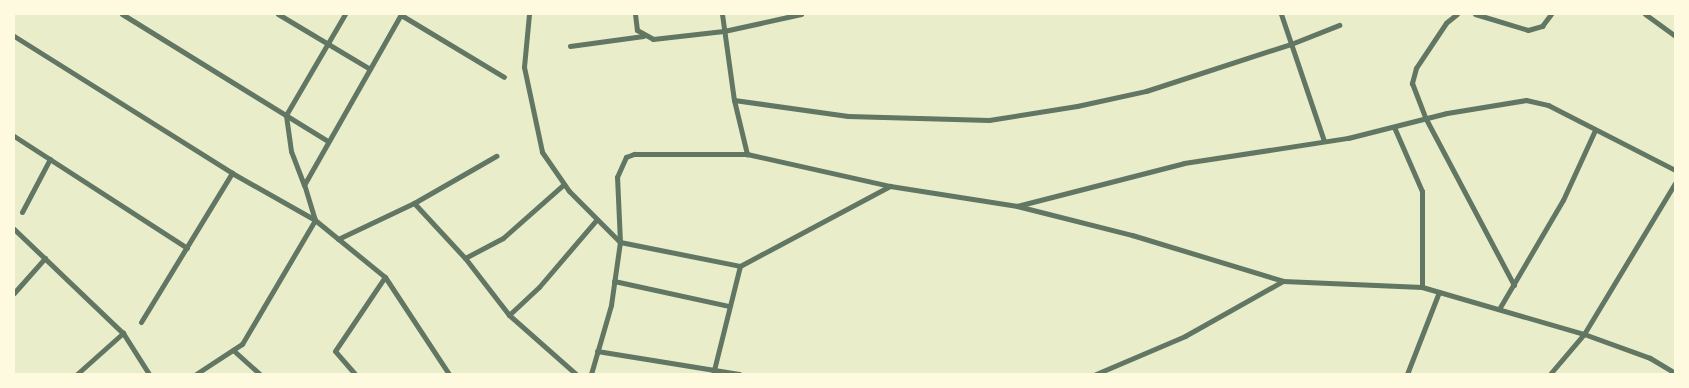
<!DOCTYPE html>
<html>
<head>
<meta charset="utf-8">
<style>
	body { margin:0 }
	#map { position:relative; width:1689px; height:388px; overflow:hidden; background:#e9edc9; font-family:"PT Sans",sans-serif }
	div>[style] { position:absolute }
	.minor>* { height:5px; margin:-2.5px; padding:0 2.5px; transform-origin:2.5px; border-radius:2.5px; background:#617663 }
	span { translate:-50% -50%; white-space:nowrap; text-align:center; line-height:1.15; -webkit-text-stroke:5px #fefae0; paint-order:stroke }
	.frame { position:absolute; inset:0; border:15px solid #fefae0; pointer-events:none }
</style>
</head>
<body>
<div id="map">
	<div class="minor">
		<div style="left:122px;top:14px;width:242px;rotate:31.7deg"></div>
		<div style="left:278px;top:14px;width:107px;rotate:30.9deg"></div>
		<div style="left:529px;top:14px;width:53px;rotate:95.4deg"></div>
		<div style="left:524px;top:67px;width:87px;rotate:78deg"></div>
		<div style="left:542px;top:152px;width:47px;rotate:55.3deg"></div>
		<div style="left:569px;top:191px;width:72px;rotate:45deg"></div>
		<div style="left:620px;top:242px;width:122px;rotate:11.3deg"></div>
		<div style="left:740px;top:266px;width:170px;rotate:-28.1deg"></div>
		<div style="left:890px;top:186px;width:129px;rotate:8.9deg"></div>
		<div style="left:1017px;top:206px;width:119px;rotate:14.2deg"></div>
		<div style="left:1132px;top:235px;width:158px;rotate:16.9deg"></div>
		<div style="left:1283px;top:281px;width:139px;rotate:2.5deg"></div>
		<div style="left:1422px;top:287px;width:169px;rotate:16.2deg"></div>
		<div style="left:1584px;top:334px;width:70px;rotate:20deg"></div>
		<div style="left:1650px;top:358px;width:29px;rotate:31deg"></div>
		<div style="left:635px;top:14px;width:16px;rotate:83deg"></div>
		<div style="left:637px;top:30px;width:18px;rotate:29deg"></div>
		<div style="left:653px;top:39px;width:71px;rotate:-6.4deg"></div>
		<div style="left:724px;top:31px;width:79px;rotate:-12.4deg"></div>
		<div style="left:722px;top:14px;width:87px;rotate:82.1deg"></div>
		<div style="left:734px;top:100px;width:56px;rotate:76.5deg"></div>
		<div style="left:1281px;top:14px;width:134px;rotate:71.3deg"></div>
		<div style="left:1457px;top:14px;width:14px;rotate:141deg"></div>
		<div style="left:1446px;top:23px;width:54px;rotate:123.7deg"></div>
		<div style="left:1416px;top:68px;width:16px;rotate:105deg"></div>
		<div style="left:1412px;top:83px;width:39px;rotate:69deg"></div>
		<div style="left:1426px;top:119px;width:188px;rotate:62.1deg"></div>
		<div style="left:1475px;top:14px;width:55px;rotate:16.8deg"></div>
		<div style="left:1528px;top:30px;width:15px;rotate:-16deg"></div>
		<div style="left:1542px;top:26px;width:15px;rotate:-53deg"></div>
		<div style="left:1645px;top:14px;width:37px;rotate:36deg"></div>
		<div style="left:401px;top:15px;width:120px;rotate:31deg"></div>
		<div style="left:14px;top:36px;width:257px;rotate:32.1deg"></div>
		<div style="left:232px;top:173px;width:95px;rotate:29.5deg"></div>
		<div style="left:315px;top:220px;width:90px;rotate:39.2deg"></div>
		<div style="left:385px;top:277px;width:116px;rotate:56.6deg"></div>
		<div style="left:570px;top:46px;width:74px;rotate:-7.8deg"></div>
		<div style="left:734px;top:100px;width:115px;rotate:8deg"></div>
		<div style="left:848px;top:116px;width:141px;rotate:1.6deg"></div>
		<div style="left:989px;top:120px;width:89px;rotate:-9deg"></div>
		<div style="left:1077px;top:106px;width:71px;rotate:-12.3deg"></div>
		<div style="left:1146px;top:91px;width:152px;rotate:-18deg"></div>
		<div style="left:1291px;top:44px;width:52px;rotate:-21.6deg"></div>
		<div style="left:1394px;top:127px;width:70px;rotate:66.4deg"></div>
		<div style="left:1422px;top:191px;width:96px;rotate:90deg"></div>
		<div style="left:14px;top:136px;width:206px;rotate:32.9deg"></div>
		<div style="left:304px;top:185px;width:36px;rotate:-111deg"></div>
		<div style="left:291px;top:151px;width:36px;rotate:-98deg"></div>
		<div style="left:286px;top:115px;width:117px;rotate:-59.7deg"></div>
		<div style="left:414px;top:203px;width:75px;rotate:47.2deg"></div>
		<div style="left:465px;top:258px;width:72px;rotate:52.3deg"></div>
		<div style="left:509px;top:315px;width:89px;rotate:41.4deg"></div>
		<div style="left:1017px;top:206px;width:172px;rotate:-14.4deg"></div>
		<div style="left:1184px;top:163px;width:166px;rotate:-8.7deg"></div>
		<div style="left:1348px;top:138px;width:102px;rotate:-14.2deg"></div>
		<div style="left:1447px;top:113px;width:80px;rotate:-9.3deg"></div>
		<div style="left:1526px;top:100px;width:23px;rotate:13deg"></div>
		<div style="left:1548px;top:105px;width:143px;rotate:27.1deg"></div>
		<div style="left:22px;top:212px;width:60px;rotate:-62.2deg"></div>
		<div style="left:14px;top:229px;width:151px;rotate:43.7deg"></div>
		<div style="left:123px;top:333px;width:49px;rotate:57.6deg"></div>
		<div style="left:338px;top:239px;width:84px;rotate:-25.3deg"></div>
		<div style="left:414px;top:203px;width:95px;rotate:-29.8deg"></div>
		<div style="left:465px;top:258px;width:43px;rotate:-27.8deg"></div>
		<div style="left:503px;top:238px;width:81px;rotate:-41.5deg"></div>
		<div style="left:614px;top:281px;width:118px;rotate:12.3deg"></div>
		<div style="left:14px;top:293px;width:47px;rotate:-48.5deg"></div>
		<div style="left:1499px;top:309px;width:126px;rotate:-59.6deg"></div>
		<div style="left:1563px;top:200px;width:77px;rotate:-65.4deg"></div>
		<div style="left:509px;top:315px;width:41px;rotate:-43deg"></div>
		<div style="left:539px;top:287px;width:89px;rotate:-49.5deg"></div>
		<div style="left:141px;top:322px;width:175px;rotate:-58.6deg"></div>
		<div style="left:233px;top:350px;width:36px;rotate:42deg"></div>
		<div style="left:597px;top:351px;width:144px;rotate:9.2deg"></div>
		<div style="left:77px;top:374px;width:62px;rotate:-41.7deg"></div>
		<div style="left:196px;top:374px;width:55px;rotate:-33.1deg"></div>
		<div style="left:242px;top:344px;width:144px;rotate:-59.5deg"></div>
		<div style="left:315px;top:220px;width:37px;rotate:-107deg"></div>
		<div style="left:304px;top:185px;width:197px;rotate:-60.4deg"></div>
		<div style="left:355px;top:374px;width:30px;rotate:-131deg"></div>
		<div style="left:335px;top:351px;width:89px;rotate:-56deg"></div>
		<div style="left:591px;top:374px;width:72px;rotate:-73.8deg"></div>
		<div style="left:611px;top:305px;width:64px;rotate:-81.9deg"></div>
		<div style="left:620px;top:242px;width:65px;rotate:-92.6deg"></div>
		<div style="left:617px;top:177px;width:22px;rotate:-66deg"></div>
		<div style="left:626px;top:157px;width:9px;rotate:-21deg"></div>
		<div style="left:634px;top:154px;width:113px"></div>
		<div style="left:747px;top:154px;width:147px;rotate:12.6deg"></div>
		<div style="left:713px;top:374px;width:111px;rotate:-76deg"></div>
		<div style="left:1096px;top:374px;width:97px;rotate:-23.1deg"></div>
		<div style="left:1185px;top:336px;width:112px;rotate:-29.3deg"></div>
		<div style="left:1407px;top:374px;width:88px;rotate:-68.7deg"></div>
		<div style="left:1550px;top:374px;width:52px;rotate:-49.6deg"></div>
		<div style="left:1584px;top:334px;width:176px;rotate:-58.9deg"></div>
	</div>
	<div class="frame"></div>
</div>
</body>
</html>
